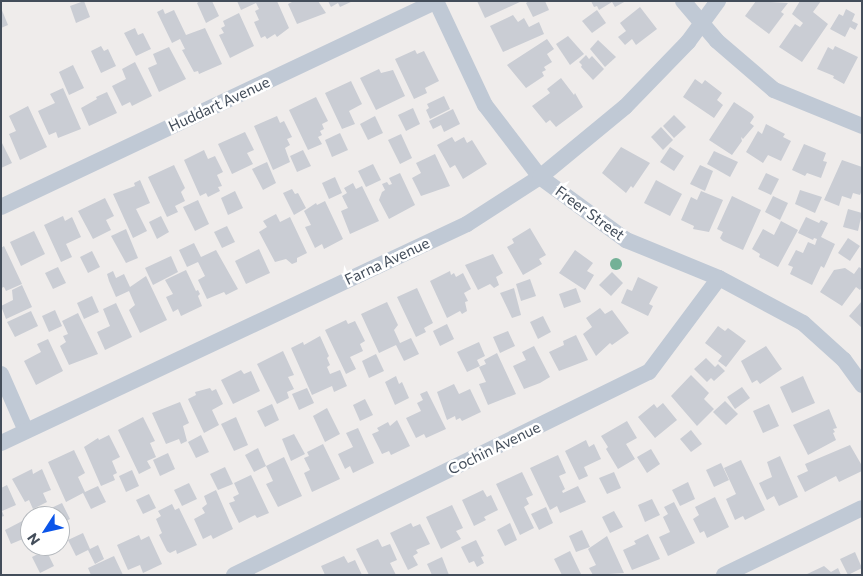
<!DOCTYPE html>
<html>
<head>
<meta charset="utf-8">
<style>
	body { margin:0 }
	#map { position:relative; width:863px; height:576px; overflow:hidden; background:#efeceb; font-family:Commissioner,sans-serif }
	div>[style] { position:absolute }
	.building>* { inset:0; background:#cacdd4 }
	.minor>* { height:16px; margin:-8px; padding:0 8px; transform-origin:8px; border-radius:8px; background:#c0c9d5 }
	.trees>* { width:12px; height:12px; margin:-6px; border-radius:50%; background:#74b197 }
	span { translate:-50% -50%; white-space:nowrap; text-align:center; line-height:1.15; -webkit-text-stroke:5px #fff; paint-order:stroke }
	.street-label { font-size:15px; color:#434d5a }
	.frame { position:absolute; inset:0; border:2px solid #434d5a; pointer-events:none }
	.north { position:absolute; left:20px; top:506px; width:50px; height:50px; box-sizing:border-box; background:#fff; border:1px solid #b4b8bd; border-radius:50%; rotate:235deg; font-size:14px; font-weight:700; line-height:20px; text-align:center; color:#434d5a }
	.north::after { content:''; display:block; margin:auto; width:18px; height:22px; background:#0b55e9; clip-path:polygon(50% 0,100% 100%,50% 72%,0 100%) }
</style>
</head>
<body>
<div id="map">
	<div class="building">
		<div style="clip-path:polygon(84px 1px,90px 17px,76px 23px,70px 6px)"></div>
		<div style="clip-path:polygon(200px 1px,212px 1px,219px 16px,206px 23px,197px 3px)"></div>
		<div style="clip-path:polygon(237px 1px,277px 1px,289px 28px,277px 37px,275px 34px,267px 39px,265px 36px,261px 38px,254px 22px,259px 20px,255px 11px,259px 9px,256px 3px,241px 10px)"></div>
		<div style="clip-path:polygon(294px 1px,318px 1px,326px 13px,297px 24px,288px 4px)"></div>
		<div style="clip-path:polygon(328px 1px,353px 1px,340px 7px,338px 3px,331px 7px)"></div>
		<div style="clip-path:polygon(477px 1px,522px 1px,485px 18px)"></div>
		<div style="clip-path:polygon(529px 1px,545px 1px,549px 10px,533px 17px,526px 3px)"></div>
		<div style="clip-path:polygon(591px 1px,626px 1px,615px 7px,612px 2px,599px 10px,597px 6px,594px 7px)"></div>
		<div style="clip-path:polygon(756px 1px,788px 3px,781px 12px,784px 14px,769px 34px,745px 16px)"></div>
		<div style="clip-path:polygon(800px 1px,821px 1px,813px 12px,828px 24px,802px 62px,779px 47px,795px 24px,800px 27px,803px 23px,792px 14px)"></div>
		<div style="clip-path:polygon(640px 7px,657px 29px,636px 45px,632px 39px,625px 45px,618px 37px,626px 31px,620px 23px)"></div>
		<div style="clip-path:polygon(1px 8px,8px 25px,1px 28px)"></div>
		<div style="clip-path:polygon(163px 9px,165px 14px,174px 10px,186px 35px,205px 28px,222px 64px,199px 74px,198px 71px,194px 72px,182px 50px,185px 49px,180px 39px,172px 43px,157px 12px)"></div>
		<div style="clip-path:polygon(846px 9px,855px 14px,852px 21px,858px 24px,855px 30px,850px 27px,845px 37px,830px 29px,839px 14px,843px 16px)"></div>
		<div style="clip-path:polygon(597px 10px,606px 23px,592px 33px,582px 21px)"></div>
		<div style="clip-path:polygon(239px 13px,254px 46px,230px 58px,219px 35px,224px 33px,221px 28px,225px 26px,223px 21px)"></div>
		<div style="clip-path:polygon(513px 15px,518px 22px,524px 18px,529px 27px,539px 22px,544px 34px,503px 52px,490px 26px)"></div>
		<div style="clip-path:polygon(135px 28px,138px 35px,143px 33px,151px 49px,136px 56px,124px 33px)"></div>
		<div style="clip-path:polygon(568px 36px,584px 54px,570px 65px,556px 44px)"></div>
		<div style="clip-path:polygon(547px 39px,554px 49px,547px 54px,552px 62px,544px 67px,546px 70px,542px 72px,544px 76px,526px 88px,507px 65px)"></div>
		<div style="clip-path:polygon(598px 40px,616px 57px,605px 67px,590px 49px)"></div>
		<div style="clip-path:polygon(101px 46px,104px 51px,108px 49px,116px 66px,101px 73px,91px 51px)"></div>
		<div style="clip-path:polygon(835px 46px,858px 57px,844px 84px,833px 78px,834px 76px,817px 69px,828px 47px,833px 50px)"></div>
		<div style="clip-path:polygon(169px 47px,186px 79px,159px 92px,148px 68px,157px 64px,153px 54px)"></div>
		<div style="clip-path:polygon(415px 50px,417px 54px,424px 51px,439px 81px,425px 88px,427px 93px,414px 99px,395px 59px)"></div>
		<div style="clip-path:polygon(586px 55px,589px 59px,592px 56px,604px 69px,593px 80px,581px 67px,582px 65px,579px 62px)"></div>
		<div style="clip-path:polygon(135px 62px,152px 96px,132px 106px,130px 102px,122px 106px,112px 86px,126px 79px,122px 69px)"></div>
		<div style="clip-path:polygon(73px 65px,84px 88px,69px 95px,59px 72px)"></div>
		<div style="clip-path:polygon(379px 69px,381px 73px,393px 70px,405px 96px,376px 110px,360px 78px)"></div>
		<div style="clip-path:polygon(561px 78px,574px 95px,575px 93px,583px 107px,556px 127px,550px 120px,546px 123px,532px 106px,550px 93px,547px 89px)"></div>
		<div style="clip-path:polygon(695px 79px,702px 84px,705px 80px,722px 93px,717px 100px,723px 105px,714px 118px,683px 97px)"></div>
		<div style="clip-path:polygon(351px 81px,362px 104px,349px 111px,355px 124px,342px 129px,325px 93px)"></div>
		<div style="clip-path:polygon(63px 88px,81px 129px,58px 138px,56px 132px,49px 135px,38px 111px,55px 103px,50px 94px)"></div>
		<div style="clip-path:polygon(107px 92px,117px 113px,89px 126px,81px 108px,97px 99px,96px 97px)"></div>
		<div style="clip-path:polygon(444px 96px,450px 109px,430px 119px,426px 110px,429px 108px,427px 104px)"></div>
		<div style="clip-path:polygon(316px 97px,328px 121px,322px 124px,324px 129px,320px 131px,322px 135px,318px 137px,322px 144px,308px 150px,289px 110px)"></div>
		<div style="clip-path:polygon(734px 102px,752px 114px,754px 117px,750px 123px,754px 126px,743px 139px,741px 137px,742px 141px,732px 155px,709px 140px)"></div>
		<div style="clip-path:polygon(28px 106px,47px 147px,20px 160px,9px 134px,16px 131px,9px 116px)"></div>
		<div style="clip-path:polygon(413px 108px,420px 124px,406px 131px,398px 115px)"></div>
		<div style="clip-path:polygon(453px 109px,460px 124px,444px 132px,441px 125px,433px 129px,429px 121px)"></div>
		<div style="clip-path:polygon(674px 115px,686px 127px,674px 138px,663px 126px)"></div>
		<div style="clip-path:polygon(277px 116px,280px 123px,284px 121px,292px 137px,287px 139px,290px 145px,285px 148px,290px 162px,273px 170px,254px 126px)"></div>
		<div style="clip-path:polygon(375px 116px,383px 133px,368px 140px,360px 124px)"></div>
		<div style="clip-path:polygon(766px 124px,785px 134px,783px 137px,791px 141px,781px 161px,768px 155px,763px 163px,746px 152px,758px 131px,762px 134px)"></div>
		<div style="clip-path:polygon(661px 127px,673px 140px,663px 150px,651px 137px)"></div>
		<div style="clip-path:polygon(245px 132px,254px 150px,247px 153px,253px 164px,232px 174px,218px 144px)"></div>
		<div style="clip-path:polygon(340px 133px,348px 150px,332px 157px,325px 140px)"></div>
		<div style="clip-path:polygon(401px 134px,412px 158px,400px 164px,388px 140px)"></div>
		<div style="clip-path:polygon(452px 137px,455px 142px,464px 137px,467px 143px,472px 140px,487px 164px,463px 179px,455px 165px,450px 168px,437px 145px)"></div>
		<div style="clip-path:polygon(1px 141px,12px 163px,1px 168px)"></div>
		<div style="clip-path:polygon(804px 144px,826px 153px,823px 161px,827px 162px,821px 178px,807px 173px,805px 176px,792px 170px)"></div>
		<div style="clip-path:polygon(621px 147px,650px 163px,633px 188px,631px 186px,626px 193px,602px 173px)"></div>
		<div style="clip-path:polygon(670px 147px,684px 156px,674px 171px,660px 162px)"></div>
		<div style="clip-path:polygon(204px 150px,208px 159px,215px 156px,223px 172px,217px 175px,222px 186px,218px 187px,220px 191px,208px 197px,206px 193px,200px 196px,184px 160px)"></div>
		<div style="clip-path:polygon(303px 150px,311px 166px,297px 172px,290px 156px)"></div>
		<div style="clip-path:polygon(714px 151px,738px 162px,730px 177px,707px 164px)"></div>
		<div style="clip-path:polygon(435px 154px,450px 186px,421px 196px,412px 178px,421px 173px,416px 163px)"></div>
		<div style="clip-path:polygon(842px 160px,862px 167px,862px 190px,860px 195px,853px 193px,851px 199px,842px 196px,839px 206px,824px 200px)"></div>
		<div style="clip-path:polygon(267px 162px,276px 183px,263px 190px,252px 169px)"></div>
		<div style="clip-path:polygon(373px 164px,381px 180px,366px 187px,358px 171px)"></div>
		<div style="clip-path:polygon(174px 165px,185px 188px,181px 192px,185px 201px,175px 206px,178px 212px,167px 217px,148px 177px)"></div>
		<div style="clip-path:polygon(700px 165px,713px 171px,705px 191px,690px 184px)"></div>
		<div style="clip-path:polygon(400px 173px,415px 205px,389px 219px,379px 200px,382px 192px,385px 190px,382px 184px,387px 182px,389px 185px,392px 184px,389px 178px)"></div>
		<div style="clip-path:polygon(766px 173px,779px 179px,771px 195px,758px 189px)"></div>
		<div style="clip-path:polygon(335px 177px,342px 193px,329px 199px,322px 183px)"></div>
		<div style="clip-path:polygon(140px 180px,150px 203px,136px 209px,147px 231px,133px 238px,113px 194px,135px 186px,134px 183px)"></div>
		<div style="clip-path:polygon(656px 180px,682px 194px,670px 216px,644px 203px)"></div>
		<div style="clip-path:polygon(353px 183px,356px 189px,362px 186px,379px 221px,350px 234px,341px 211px,348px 208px,342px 196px,347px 193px,344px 188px)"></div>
		<div style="clip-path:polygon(292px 189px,295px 194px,298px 193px,306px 208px,294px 215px,283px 193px)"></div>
		<div style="clip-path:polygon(800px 190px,822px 197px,815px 213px,795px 204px)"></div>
		<div style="clip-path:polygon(235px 191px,243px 208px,228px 215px,221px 198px)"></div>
		<div style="clip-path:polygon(701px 191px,723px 200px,709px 232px,693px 229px,694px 226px,681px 220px,691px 197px,697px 200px)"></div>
		<div style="clip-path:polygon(732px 196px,761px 210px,743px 250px,723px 241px,720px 238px,723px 232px,717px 229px)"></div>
		<div style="clip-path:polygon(773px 196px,788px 203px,780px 220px,765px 212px)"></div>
		<div style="clip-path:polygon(105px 198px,114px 216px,106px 220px,111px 230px,93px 239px,78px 211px)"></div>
		<div style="clip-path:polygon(198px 200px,209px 224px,195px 231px,183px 207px)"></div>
		<div style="clip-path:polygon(325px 201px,343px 239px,324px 249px,322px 244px,315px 248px,305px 227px,311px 225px,304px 211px,316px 203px,317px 205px)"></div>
		<div style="clip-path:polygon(848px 209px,862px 213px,858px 231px,843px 227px)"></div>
		<div style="clip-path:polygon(276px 214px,280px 222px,290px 217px,307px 253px,297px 258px,297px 262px,292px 264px,286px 259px,275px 262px,259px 232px,267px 227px,263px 221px)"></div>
		<div style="clip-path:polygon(63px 216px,65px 221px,72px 217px,81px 237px,66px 244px,72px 257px,61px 262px,44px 225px)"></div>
		<div style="clip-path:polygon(161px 216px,169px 232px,157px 239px,149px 222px)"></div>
		<div style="clip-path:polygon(806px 217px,819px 223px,821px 220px,828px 223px,821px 237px,835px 244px,824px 268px,821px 266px,812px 285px,790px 274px,793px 267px,788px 265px,796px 250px,803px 253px,808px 242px,815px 245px,817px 239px,814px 238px,813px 240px,798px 233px)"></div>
		<div style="clip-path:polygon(781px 221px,798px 230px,778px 267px,759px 257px,760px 254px,752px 249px,763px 229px,774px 235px)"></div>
		<div style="clip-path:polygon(227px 226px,235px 242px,222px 248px,214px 232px)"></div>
		<div style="clip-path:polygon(530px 228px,546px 255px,539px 259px,542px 264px,523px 275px,507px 247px,514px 243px,512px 239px)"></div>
		<div style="clip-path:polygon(126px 229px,138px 258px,126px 263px,111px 236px)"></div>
		<div style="clip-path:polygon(34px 231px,45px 254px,21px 266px,10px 242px)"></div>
		<div style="clip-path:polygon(848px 238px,860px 246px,850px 261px,838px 253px)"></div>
		<div style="clip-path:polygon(194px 243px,201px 257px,216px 250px,238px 289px,226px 295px,224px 292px,207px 299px,198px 280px,205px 276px,198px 262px,187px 267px,179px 250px)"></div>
		<div style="clip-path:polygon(4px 246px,22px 284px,6px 291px,4px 287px,1px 288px,1px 248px)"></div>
		<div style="clip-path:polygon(259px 249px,270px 273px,246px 284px,235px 261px)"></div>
		<div style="clip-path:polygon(575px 250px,593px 263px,587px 271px,594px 275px,585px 290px,559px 273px)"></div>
		<div style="clip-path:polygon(92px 251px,100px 267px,88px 273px,80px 257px)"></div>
		<div style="clip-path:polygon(493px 254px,503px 273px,496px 277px,499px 285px,494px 288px,490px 284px,478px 290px,465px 265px)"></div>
		<div style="clip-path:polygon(171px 256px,178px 272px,153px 285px,145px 268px)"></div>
		<div style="clip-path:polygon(58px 267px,66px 283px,53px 289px,45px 273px)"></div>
		<div style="clip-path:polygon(859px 267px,862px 269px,862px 287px,860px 290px,856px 287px,842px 306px,820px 292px,834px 270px,845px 268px,854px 274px)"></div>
		<div style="clip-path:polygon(186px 270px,196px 291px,198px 290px,200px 294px,198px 296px,202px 306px,181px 316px,178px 309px,173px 312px,166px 297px,173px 294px,165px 280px)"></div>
		<div style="clip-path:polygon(113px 271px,116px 278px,124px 274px,130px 287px,146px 276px,167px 320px,140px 333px,129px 310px,135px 305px,129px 291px,116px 297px,109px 281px,107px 274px)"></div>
		<div style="clip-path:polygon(450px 271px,451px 275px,454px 273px,456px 277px,463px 273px,471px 289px,464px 293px,468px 301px,465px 302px,467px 311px,462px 314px,460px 311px,447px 318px,430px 281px)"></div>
		<div style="clip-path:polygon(612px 272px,623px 283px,611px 296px,599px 285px)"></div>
		<div style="clip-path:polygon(638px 277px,658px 287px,649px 304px,653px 306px,648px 316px,621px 303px,627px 289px,632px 291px)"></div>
		<div style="clip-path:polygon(530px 279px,536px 296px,521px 301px,516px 284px)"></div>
		<div style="clip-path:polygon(22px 285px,32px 307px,6px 319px,1px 306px,13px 300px,12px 290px)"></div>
		<div style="clip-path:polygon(417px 288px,433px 323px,424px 328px,426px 332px,416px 337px,397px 297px)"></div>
		<div style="clip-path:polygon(514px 288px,521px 315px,512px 318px,500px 293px)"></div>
		<div style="clip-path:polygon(576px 288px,581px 302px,564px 308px,559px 294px)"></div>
		<div style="clip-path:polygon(92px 296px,99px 312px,84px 319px,77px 303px)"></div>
		<div style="clip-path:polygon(862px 301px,862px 328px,849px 316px)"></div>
		<div style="clip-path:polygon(387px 302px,398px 325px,394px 330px,400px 343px,411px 338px,419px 354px,404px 361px,396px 345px,379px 353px,361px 314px)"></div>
		<div style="clip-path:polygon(116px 303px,132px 337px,105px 350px,97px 332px,110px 326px,103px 309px)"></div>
		<div style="clip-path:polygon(600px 308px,605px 314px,612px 310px,629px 333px,612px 345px,610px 343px,596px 356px,583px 334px,592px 327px,586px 318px)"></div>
		<div style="clip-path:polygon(55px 310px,62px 326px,49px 332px,42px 316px)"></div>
		<div style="clip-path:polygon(31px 311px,38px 326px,15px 337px,7px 322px)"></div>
		<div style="clip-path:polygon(78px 313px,98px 354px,69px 365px,60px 346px,66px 342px,63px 336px,68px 334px,62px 321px)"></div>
		<div style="clip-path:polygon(543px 316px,551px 332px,538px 339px,530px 322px)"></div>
		<div style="clip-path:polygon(346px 320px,348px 324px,355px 321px,365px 341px,360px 344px,363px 351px,350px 357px,356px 369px,346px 374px,325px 330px)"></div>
		<div style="clip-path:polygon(447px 324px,454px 339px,440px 346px,433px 331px)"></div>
		<div style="clip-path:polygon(718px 326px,725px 331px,728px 328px,746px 341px,726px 367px,718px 361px,722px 356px,705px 343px)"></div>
		<div style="clip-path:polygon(508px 331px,515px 346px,500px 353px,493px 337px)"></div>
		<div style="clip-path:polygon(576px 335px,588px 360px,559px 371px,549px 352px,564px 345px,563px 341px)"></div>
		<div style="clip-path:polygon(320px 336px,329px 356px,327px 358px,330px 365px,327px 367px,330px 374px,340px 370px,347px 386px,334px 392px,332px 386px,312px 395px,291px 348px,303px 342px,304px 345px)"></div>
		<div style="clip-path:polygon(48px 339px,63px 371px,36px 385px,24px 361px,41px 352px,37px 344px)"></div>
		<div style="clip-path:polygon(479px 342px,485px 356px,477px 360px,480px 366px,467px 372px,457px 352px)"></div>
		<div style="clip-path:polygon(534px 346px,550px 377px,540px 383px,524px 389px,513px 366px,526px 360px,522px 352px)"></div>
		<div style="clip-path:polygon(766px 346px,782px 369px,760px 384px,757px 380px,752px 383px,741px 361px)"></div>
		<div style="clip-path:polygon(283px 351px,294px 375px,288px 377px,294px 389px,287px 392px,289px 398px,277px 404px,257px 364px)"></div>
		<div style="clip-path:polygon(497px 353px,516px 394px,488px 405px,479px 384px,486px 382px,479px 367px,486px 364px,484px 360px)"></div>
		<div style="clip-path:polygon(376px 354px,384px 371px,369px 378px,362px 361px)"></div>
		<div style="clip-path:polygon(706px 358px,715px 367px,718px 364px,725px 371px,714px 381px,711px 378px,707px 382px,694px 369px)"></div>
		<div style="clip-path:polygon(241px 370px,244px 374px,251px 371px,260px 391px,233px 404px,221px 380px)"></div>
		<div style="clip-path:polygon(691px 375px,709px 393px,704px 399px,714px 409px,697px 426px,671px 396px)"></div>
		<div style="clip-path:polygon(396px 376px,399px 384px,402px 382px,409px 398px,395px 405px,385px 382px)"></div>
		<div style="clip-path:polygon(803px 376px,815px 403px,792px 413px,780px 387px)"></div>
		<div style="clip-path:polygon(454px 384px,459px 394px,470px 389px,481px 412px,462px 421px,460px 418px,456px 420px,455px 416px,447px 420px,437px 392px)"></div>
		<div style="clip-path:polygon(742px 387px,750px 398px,735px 409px,727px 397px)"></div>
		<div style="clip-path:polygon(210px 388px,212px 391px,216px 389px,223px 404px,212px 410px,219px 425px,204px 433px,188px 399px,196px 395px,195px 392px)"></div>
		<div style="clip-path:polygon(307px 388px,314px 403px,299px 410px,292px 394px)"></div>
		<div style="clip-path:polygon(427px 391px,446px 429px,426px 438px,424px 434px,416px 438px,406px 418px,421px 411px,417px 403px,423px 400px,420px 394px)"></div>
		<div style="clip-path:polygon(365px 399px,373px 415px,360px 421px,353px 405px)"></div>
		<div style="clip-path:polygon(725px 401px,738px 414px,726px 425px,713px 412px)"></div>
		<div style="clip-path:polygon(180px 402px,189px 423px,183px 426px,187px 441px,181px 444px,179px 439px,166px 444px,152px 413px)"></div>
		<div style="clip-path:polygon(663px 403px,677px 420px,655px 438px,638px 417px,654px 404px,657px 408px)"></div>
		<div style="clip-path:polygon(272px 404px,279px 420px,265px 427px,257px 411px)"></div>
		<div style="clip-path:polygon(769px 404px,779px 426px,763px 433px,753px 411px)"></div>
		<div style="clip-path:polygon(327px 408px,340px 434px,325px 442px,313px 416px)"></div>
		<div style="clip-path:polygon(829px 409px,837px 428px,833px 429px,835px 432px,833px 433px,836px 440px,808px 455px,793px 425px)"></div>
		<div style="clip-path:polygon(143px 417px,155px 441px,150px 443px,156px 457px,147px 461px,151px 468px,139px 474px,118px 430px)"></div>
		<div style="clip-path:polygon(236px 417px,248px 445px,234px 451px,221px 424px)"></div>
		<div style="clip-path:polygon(397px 420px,410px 446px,391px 455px,389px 451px,382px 454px,372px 434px,379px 431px,377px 428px,388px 422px,390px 426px)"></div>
		<div style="clip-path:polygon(627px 421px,637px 438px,626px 444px,635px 459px,618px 469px,606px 449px,608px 447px,601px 436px)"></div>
		<div style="clip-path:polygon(358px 428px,374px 463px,353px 473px,350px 466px,345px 469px,338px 454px,353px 447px,346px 433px)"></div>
		<div style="clip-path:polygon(691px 430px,702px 444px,691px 452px,680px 439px)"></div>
		<div style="clip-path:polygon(294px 434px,305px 454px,291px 461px,282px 439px)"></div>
		<div style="clip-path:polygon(109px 435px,120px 457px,112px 461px,117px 473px,113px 475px,115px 480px,101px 486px,84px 447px,98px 438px,99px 440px)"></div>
		<div style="clip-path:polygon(201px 435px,209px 452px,196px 458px,188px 442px)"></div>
		<div style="clip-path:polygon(586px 440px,589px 447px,594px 444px,601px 459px,584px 467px,588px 476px,579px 480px,565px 451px)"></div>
		<div style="clip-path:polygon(323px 444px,340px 479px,312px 492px,304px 473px,310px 470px,304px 458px,309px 456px,307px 452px)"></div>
		<div style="clip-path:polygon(850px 445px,861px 464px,862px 471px,839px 482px,836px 476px,805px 492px,797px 476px,808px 471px,805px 464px)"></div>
		<div style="clip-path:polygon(258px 448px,266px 466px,254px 472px,245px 455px)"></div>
		<div style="clip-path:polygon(651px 449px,660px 464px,647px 473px,637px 457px)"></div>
		<div style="clip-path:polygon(74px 450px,85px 473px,78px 477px,85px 492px,98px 486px,106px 502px,91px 509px,83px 493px,66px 502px,48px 462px)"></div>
		<div style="clip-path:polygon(168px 453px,175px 469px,160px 476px,153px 460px)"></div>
		<div style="clip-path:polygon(558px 455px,566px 473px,559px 476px,565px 489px,562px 491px,563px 493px,578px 486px,586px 502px,560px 513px,557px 506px,550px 510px,530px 468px)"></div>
		<div style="clip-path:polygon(780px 456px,798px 497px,779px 506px,774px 496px,767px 500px,759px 483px,772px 477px,767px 462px)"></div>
		<div style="clip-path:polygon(284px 457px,302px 496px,278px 507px,266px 484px,273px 481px,266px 466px)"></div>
		<div style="clip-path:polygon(741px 460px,765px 510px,745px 520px,743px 516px,735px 520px,726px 499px,736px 494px,724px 468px)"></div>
		<div style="clip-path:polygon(721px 463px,729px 480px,714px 487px,706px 470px)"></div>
		<div style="clip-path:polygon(225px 467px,233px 484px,218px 490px,210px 474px)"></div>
		<div style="clip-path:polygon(32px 469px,33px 474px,42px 469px,51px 490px,43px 493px,47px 502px,33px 509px,29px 500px,25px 502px,12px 479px)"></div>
		<div style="clip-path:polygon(132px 470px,139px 486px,126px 492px,119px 476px)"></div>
		<div style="clip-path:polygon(522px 472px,533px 495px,526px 498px,529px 504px,524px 507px,534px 528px,520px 535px,496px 484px)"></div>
		<div style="clip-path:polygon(614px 472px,621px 488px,607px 494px,599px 478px)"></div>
		<div style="clip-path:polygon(251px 475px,269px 513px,257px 518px,255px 515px,239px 523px,229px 503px,235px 501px,233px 497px,239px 494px,234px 483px)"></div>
		<div style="clip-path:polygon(688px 482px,695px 499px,680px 506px,672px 490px)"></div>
		<div style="clip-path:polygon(189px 483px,197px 499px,182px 506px,174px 490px)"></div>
		<div style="clip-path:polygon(7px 485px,16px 505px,2px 511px,4px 516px,1px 517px,1px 488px)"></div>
		<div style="clip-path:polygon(216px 490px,233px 529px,213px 539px,211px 535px,203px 539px,194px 519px,205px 513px,202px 508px,207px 504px,204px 496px)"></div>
		<div style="clip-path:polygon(483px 490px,487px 497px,491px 495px,498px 510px,484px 517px,486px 520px,474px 526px,462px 500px)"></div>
		<div style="clip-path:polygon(149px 494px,156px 508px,143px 514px,136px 500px)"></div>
		<div style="clip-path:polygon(715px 497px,729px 527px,707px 538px,704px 531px,700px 533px,693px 519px,699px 515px,695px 507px)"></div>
		<div style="clip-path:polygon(652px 499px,660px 515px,645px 522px,638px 505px)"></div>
		<div style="clip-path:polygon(674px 502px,695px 543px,668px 556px,659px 537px,670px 532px,663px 517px,668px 514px,664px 507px)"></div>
		<div style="clip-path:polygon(62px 503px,70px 519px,60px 524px,60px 516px,52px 516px,49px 509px)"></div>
		<div style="clip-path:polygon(172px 504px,175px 510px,179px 508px,197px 545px,177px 554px,176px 550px,170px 553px,167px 551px,159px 535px,162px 533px,156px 519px,161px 516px,158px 511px)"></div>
		<div style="clip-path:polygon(452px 505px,463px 528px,456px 531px,461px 539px,441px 549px,426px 517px)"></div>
		<div style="clip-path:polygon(546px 507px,553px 523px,539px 530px,531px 514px)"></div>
		<div style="clip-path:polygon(614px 511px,623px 527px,610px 533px,602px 517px)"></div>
		<div style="clip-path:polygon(28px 518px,30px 536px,11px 544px,5px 530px)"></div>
		<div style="clip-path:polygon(411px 523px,413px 527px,420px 524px,430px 544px,416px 550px,418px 553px,413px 556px,418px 565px,408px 570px,390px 533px)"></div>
		<div style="clip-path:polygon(510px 523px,517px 540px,505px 546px,497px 530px)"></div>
		<div style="clip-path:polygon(582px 530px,590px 547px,576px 552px,569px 536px)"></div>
		<div style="clip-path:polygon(83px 533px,90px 549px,98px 545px,104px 559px,95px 564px,88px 550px,76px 556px,68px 540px)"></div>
		<div style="clip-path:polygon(648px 534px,660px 559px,632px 570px,623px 550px,636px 544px,634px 541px)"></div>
		<div style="clip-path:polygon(139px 535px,141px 540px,149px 536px,162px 564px,143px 573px,140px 565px,128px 570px,117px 545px)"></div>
		<div style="clip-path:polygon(607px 536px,624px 573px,593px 575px,589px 568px,596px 565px,588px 549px)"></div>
		<div style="clip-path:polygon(378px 539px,382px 547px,390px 544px,397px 560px,390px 563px,396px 575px,369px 575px,356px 549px)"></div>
		<div style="clip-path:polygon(476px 540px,484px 556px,481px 557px,484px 563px,477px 567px,474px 561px,469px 563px,461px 547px)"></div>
		<div style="clip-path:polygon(46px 550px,54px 566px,40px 573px,32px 557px)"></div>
		<div style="clip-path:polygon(570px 551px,581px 574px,580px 575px,562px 575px,554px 559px)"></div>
		<div style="clip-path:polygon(855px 552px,862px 568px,848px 575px,840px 559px)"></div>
		<div style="clip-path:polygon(114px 556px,123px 575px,91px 575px,88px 568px)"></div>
		<div style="clip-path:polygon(344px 556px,348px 563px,355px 560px,362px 575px,325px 575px,321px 566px)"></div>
		<div style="clip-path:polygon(442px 557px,449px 575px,432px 575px,427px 564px)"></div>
		<div style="clip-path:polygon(824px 566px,831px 572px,838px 568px,841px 575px,805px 575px)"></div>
	</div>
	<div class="minor">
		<div style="left:436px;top:1px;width:115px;rotate:64.8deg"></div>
		<div style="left:485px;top:105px;width:91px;rotate:52.6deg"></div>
		<div style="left:540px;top:177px;width:107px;rotate:36.2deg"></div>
		<div style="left:626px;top:240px;width:100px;rotate:22.2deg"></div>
		<div style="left:719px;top:278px;width:95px;rotate:28.2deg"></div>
		<div style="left:803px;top:323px;width:55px;rotate:42.1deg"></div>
		<div style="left:844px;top:360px;width:31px;rotate:54deg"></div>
		<div style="left:683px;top:1px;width:52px;rotate:49.6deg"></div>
		<div style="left:717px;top:41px;width:75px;rotate:40.7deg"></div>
		<div style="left:774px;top:90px;width:95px;rotate:22.2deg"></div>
		<div style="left:1px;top:207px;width:481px;rotate:-25.3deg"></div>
		<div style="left:1px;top:374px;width:62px;rotate:66.3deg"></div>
		<div style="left:1px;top:443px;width:515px;rotate:-25.17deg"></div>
		<div style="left:467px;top:224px;width:87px;rotate:-32.8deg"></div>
		<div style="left:540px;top:177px;width:110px;rotate:-39.5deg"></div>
		<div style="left:625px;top:107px;width:91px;rotate:-45.9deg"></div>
		<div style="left:688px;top:42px;width:51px;rotate:-53.8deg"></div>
		<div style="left:234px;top:575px;width:462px;rotate:-26.1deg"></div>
		<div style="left:649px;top:372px;width:117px;rotate:-53.3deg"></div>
		<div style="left:724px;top:575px;width:153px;rotate:-25.9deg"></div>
	</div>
	<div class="trees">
		<div style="left:616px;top:264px"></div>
	</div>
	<div class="street-label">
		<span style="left:219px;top:104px;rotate:-25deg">Huddart Avenue</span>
		<span style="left:590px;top:213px;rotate:36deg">Freer Street</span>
		<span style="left:387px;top:261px;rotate:-25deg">Farna Avenue</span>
		<span style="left:494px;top:448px;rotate:-26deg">Cochin Avenue</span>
	</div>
	<div class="frame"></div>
	<div class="north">N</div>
</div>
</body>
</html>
